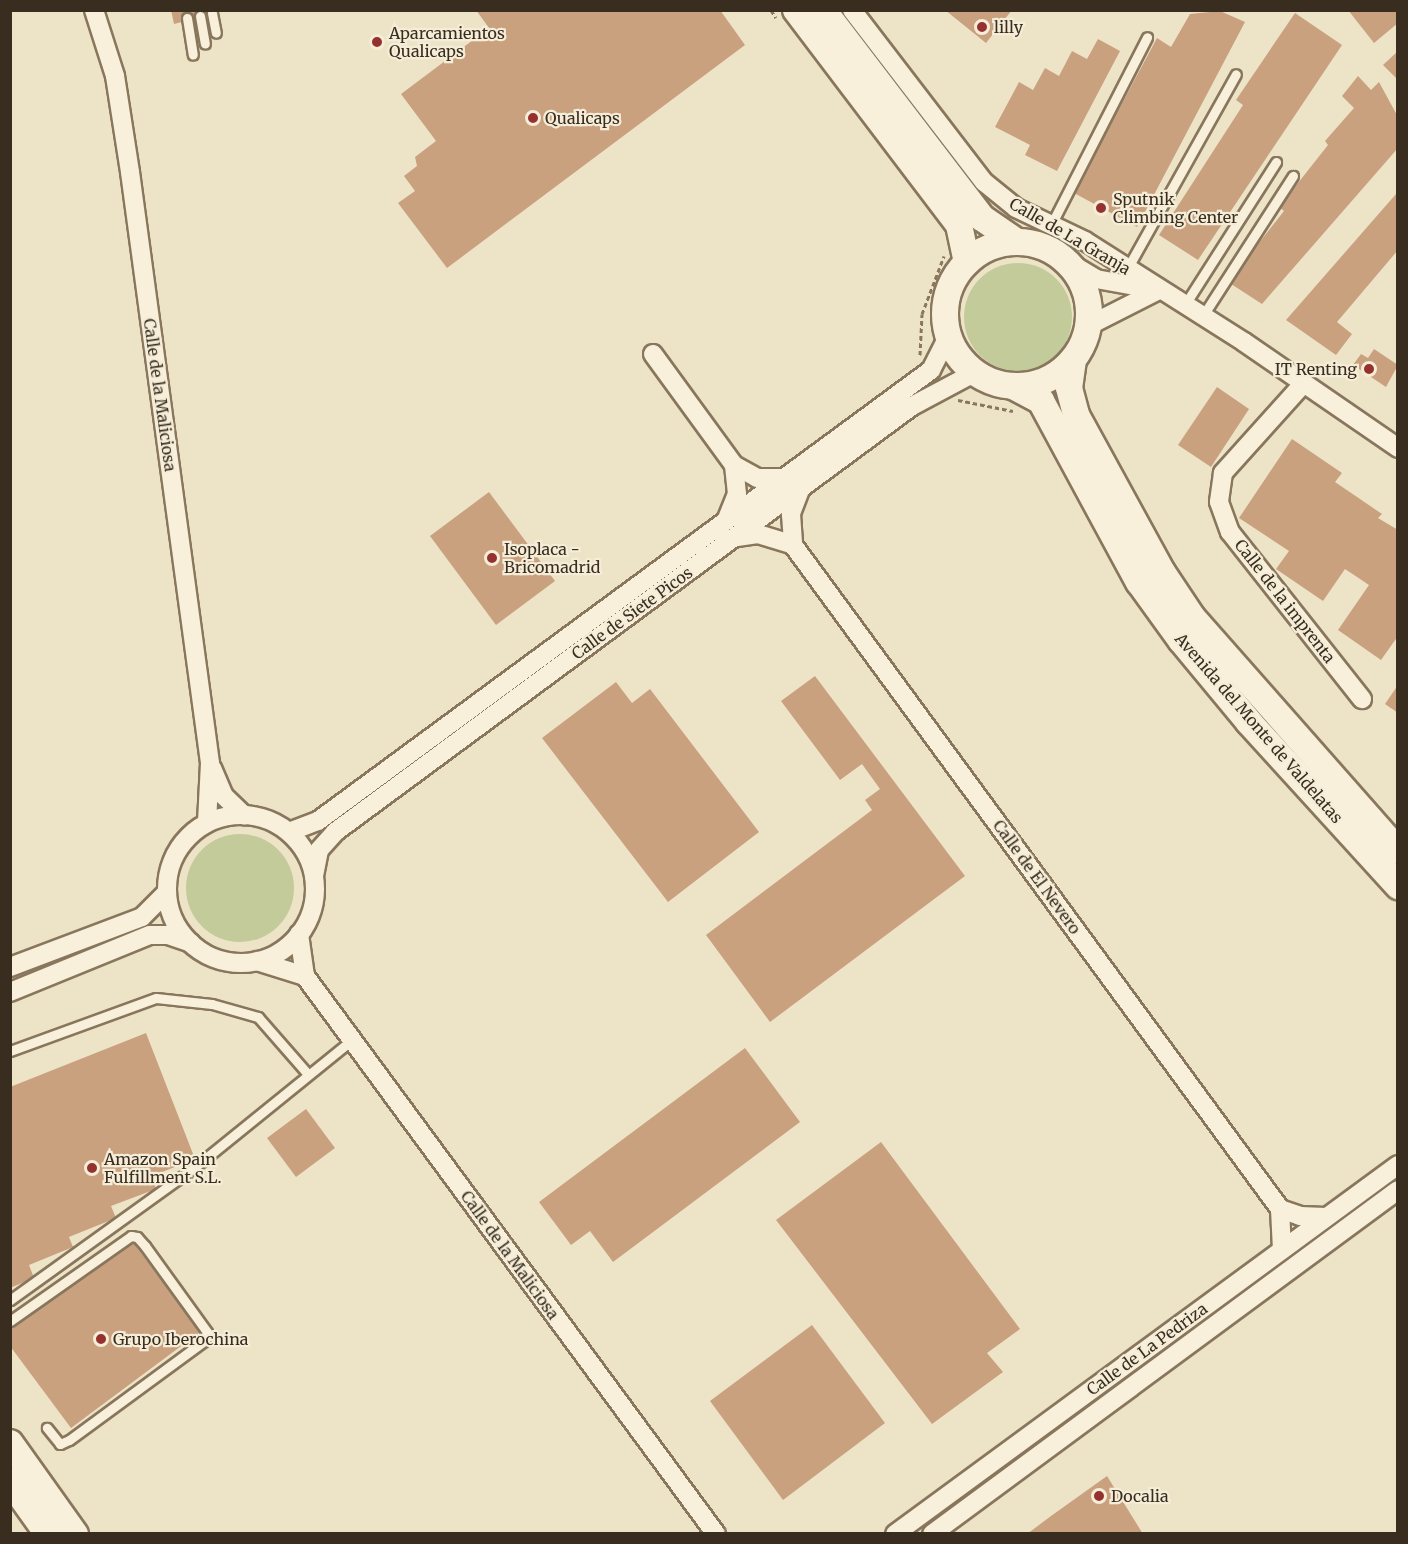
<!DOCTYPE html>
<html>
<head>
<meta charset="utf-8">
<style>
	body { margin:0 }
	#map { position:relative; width:1408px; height:1544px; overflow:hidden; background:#ede3c7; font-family:Merriweather,serif }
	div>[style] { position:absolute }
	.green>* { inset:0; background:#c4cb9b }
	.round { border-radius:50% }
	.building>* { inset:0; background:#caa17f }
	.path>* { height:3px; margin-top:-1.5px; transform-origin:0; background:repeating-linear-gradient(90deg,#88765d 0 4.5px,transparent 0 7.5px) }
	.roads { filter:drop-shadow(2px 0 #88765d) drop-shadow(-2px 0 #88765d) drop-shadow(0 2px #88765d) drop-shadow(0 -2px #88765d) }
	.lane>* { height:9px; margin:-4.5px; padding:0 4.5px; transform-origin:4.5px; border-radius:4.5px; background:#f8f0db }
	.street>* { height:18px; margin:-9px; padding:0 9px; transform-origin:9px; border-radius:9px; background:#f8f0db }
	.street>.ring { margin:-9px; padding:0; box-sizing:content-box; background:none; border:18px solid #f8f0db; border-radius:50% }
	.secondary>* { height:26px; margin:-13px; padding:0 13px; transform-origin:13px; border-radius:13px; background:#f8f0db }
	.secondary>.ring { margin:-13px; padding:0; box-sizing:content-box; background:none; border:26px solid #f8f0db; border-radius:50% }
	.dots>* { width:16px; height:16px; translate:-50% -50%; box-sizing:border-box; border:3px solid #f5edd7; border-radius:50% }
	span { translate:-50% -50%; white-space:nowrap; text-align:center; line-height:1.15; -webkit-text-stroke:4.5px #f5edd7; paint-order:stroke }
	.poi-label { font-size:16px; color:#392d20 }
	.left { translate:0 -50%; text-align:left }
	.right { translate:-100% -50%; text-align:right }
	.street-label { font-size:16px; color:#392d20 }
	.frame { position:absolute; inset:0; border:12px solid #392d20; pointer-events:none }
</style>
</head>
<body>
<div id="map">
	<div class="green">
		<div class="round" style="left:964px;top:263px;width:108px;height:108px"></div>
		<div class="round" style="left:186px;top:834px;width:108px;height:108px"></div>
	</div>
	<div class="building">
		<div style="clip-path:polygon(171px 10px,220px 10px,220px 12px,174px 24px)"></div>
		<div style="clip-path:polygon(476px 10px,720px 10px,745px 45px,447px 268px,398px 203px,415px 191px,404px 176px,417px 166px,415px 157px,436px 141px,401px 94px,489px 28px)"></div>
		<div style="clip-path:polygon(945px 10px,1012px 10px,986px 43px)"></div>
		<div style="clip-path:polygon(1348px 10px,1398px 10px,1398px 23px,1374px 43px)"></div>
		<div style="clip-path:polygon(1220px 11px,1245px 22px,1137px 227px,1074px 193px,1157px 38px,1171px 47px,1190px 14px)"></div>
		<div style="clip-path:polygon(1295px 13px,1342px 45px,1198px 260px,1159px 235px,1243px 105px,1236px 100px)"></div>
		<div style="clip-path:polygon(1098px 39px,1120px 51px,1057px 171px,1025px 155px,1030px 145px,995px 127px,1019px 82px,1033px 90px,1045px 68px,1059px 76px,1072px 51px,1087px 59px)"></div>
		<div style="clip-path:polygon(1398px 51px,1398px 80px,1383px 65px)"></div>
		<div style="clip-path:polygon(1358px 76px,1371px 90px,1379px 82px,1398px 117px,1398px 148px,1262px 304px,1228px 282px,1284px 211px,1279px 207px,1328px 145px,1325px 141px,1354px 108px,1342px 96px)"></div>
		<div style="clip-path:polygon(1396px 194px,1398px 250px,1337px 322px,1352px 334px,1336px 355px,1286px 320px)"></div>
		<div style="clip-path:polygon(1374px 349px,1398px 365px,1386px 387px,1353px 365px,1361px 354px,1368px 358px)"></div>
		<div style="clip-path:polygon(1217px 387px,1249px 409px,1211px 467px,1178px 445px)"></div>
		<div style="clip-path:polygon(1292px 439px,1342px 473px,1335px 482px,1382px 514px,1378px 518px,1398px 530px,1398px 636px,1381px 660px,1338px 630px,1369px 585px,1345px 569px,1323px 601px,1276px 569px,1289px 551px,1239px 518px)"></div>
		<div style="clip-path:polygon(489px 492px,555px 581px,496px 625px,430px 536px)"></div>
		<div style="clip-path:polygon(815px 676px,965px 876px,770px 1022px,706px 935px,872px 810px,865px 800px,880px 789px,862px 764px,840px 780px,781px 701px)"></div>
		<div style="clip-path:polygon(616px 682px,632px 703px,650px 689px,759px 832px,668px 902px,542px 738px)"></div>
		<div style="clip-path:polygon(1398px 685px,1398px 713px,1385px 704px)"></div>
		<div style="clip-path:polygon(146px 1033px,195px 1159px,152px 1176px,156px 1189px,111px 1206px,116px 1218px,69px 1237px,73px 1247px,29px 1265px,34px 1278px,10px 1288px,10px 1087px)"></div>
		<div style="clip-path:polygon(745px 1048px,800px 1122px,613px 1262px,590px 1231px,571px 1245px,539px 1202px)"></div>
		<div style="clip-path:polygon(306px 1109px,335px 1148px,296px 1177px,267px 1138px)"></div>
		<div style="clip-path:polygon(881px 1142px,1020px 1329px,987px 1353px,1003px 1372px,932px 1424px,776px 1220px)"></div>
		<div style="clip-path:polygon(131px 1239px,200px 1332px,71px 1428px,10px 1346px,10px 1328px)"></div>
		<div style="clip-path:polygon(812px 1325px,885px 1423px,783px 1500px,710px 1401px)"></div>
		<div style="clip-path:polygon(1107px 1476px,1143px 1534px,1027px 1534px,1051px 1516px)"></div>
	</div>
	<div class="path">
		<div style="left:771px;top:10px;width:9px;rotate:58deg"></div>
		<div style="left:920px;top:355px;width:41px;rotate:-87.2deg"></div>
		<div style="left:922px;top:314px;width:62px;rotate:-69.2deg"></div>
		<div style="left:958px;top:400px;width:56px;rotate:11.3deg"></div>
	</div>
	<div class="roads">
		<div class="lane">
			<div style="left:212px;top:13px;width:20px;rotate:79deg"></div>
			<div style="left:200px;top:16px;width:28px;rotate:80deg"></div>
			<div style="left:187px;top:18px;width:37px;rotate:81deg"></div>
			<div style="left:1051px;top:225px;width:211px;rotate:-62.9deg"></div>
			<div style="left:1127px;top:269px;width:223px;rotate:-60.8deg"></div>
			<div style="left:1184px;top:306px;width:171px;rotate:-57.4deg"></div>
			<div style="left:1202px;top:317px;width:168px;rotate:-57.2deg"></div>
			<div style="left:10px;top:1051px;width:155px;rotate:-20deg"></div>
			<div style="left:156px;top:998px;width:56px;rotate:6.1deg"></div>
			<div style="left:212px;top:1004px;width:48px;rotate:15.8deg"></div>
			<div style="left:258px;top:1017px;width:74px;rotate:48.8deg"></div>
			<div style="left:10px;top:1300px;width:228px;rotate:-35.7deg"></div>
			<div style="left:195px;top:1167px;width:202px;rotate:-39deg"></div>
			<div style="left:10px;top:1321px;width:148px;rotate:-35.1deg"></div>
			<div style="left:131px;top:1236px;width:6px;rotate:9deg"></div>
			<div style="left:137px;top:1237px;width:12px;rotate:48deg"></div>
			<div style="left:145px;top:1246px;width:106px;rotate:54.2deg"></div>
			<div style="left:207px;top:1332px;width:9px;rotate:108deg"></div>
			<div style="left:204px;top:1341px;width:167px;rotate:143.7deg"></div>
			<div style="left:69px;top:1440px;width:10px;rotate:156deg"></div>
			<div style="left:60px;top:1444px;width:21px;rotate:-129deg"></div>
		</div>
		<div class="street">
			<div style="left:94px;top:10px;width:69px;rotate:72.3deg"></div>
			<div style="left:115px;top:76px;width:97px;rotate:81.1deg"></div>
			<div style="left:130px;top:172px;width:596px;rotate:82.29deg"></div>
			<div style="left:210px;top:763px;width:60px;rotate:92.9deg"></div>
			<div style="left:852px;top:10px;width:217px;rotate:52.5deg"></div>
			<div style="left:984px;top:182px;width:41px;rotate:39.1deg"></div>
			<div style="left:1016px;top:208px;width:76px;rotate:25.6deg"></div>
			<div style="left:1085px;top:241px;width:188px;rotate:32.4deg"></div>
			<div style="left:1244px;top:342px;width:187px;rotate:34.5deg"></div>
			<div style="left:1063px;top:259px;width:39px;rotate:31deg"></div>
			<div style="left:1096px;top:279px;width:56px;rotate:10.3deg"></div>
			<div style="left:1088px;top:326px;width:80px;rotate:-26.9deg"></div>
			<div style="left:653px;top:354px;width:137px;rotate:53.9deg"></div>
			<div style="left:734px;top:465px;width:26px;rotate:29deg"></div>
			<div style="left:757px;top:478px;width:28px"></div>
			<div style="left:1303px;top:384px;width:120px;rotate:132deg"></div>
			<div style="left:1223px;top:473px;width:29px;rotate:98deg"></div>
			<div style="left:1219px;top:502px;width:32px;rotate:70deg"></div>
			<div style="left:1230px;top:532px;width:213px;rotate:51.7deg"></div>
			<div style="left:800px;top:490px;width:26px;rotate:111deg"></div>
			<div style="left:791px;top:514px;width:31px;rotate:86deg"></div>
			<div style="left:793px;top:545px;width:823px;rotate:53.74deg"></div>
			<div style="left:1280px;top:1209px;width:41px;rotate:87.2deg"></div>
			<div style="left:726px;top:521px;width:29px;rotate:-68deg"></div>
			<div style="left:737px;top:494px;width:29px;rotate:-96deg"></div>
			<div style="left:737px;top:537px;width:21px;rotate:-8deg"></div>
			<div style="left:758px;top:534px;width:37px;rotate:17deg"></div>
			<div style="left:212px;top:768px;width:30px;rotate:67deg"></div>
			<div style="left:224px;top:796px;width:28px;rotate:44deg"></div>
			<div class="ring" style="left:167px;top:815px;width:130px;height:130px"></div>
			<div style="left:289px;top:832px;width:31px;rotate:-21deg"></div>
			<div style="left:318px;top:821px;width:761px;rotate:-36.34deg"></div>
			<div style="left:931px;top:370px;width:38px;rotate:-63deg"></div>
			<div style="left:314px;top:876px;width:26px;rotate:-79deg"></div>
			<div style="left:319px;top:850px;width:24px;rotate:-48deg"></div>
			<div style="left:335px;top:832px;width:717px;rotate:-36.44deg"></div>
			<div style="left:912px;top:406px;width:70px;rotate:-28deg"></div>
			<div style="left:299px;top:934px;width:42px;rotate:81.9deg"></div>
			<div style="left:305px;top:976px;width:693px;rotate:53.63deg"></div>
			<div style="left:257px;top:961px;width:50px;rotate:17.4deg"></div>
			<div style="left:10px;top:967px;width:141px;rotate:-20.7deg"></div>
			<div style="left:142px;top:917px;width:35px;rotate:-45deg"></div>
			<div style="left:10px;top:992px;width:151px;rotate:-22.2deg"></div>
			<div style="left:150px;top:935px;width:18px"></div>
			<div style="left:168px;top:935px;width:24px;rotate:19deg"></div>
			<div style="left:1280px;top:1209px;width:21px;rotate:19deg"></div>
			<div style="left:1300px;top:1216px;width:26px;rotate:2deg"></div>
			<div style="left:895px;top:1534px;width:624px;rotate:-36.26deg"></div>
			<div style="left:932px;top:1534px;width:579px;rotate:-36.43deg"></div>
		</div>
		<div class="secondary">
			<div style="left:796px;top:10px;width:270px;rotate:52.8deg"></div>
			<div style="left:959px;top:225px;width:38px;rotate:78deg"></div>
			<div style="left:823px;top:10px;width:262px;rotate:52.6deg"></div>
			<div style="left:982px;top:218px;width:42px;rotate:34.4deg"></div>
			<div class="ring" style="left:945px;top:242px;width:118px;height:118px"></div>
			<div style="left:1073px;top:360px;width:28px;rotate:98deg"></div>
			<div style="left:1069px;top:388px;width:28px;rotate:75deg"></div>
			<div style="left:1076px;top:415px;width:179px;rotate:61.3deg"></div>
			<div style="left:1162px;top:572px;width:54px;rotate:56.3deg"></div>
			<div style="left:1192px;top:617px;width:312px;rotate:48.6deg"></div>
			<div style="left:1013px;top:386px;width:32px;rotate:28deg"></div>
			<div style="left:1041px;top:401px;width:206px;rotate:61.6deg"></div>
			<div style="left:1139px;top:582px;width:72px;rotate:54.1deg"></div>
			<div style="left:1181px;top:640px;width:107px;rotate:50.3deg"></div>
			<div style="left:1249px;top:722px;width:222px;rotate:47.7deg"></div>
			<div style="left:10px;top:1443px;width:112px;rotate:54.5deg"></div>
			<div style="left:10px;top:1481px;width:65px;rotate:54.4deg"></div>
		</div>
	</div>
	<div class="dots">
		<div style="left:982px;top:27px;background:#95322f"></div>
		<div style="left:377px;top:42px;background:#95322f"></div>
		<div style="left:533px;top:118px;background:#95322f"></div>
		<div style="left:1101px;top:208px;background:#95322f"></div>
		<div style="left:1369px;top:369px;background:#95322f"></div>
		<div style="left:492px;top:558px;background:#95322f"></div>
		<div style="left:92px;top:1168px;background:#95322f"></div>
		<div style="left:101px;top:1339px;background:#95322f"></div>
		<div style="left:1099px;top:1496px;background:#95322f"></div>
	</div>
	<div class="poi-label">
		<span class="left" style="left:994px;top:27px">lilly</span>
		<span class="left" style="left:389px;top:42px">Aparcamientos<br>Qualicaps</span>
		<span class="left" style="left:545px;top:118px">Qualicaps</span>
		<span class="left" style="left:1113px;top:208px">Sputnik<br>Climbing Center</span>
		<span class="right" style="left:1357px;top:369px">IT Renting</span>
		<span class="left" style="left:504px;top:558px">Isoplaca -<br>Bricomadrid</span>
		<span class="left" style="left:104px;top:1168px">Amazon Spain<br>Fulfillment S.L.</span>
		<span class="left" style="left:113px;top:1339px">Grupo Iberochina</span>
		<span class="left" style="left:1111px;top:1496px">Docalia</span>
	</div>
	<div class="street-label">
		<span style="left:1070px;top:236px;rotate:30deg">Calle de La Granja</span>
		<span style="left:160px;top:395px;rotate:82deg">Calle de la Maliciosa</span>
		<span style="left:1285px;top:601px;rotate:52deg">Calle de la imprenta</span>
		<span style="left:632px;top:613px;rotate:-36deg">Calle de Siete Picos</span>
		<span style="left:1259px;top:728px;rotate:49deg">Avenida del Monte de Valdelatas</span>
		<span style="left:1037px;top:877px;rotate:54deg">Calle de El Nevero</span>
		<span style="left:510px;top:1255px;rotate:54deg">Calle de la Maliciosa</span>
		<span style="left:1147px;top:1349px;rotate:-36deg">Calle de La Pedriza</span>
	</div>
	<div class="frame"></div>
</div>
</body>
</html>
